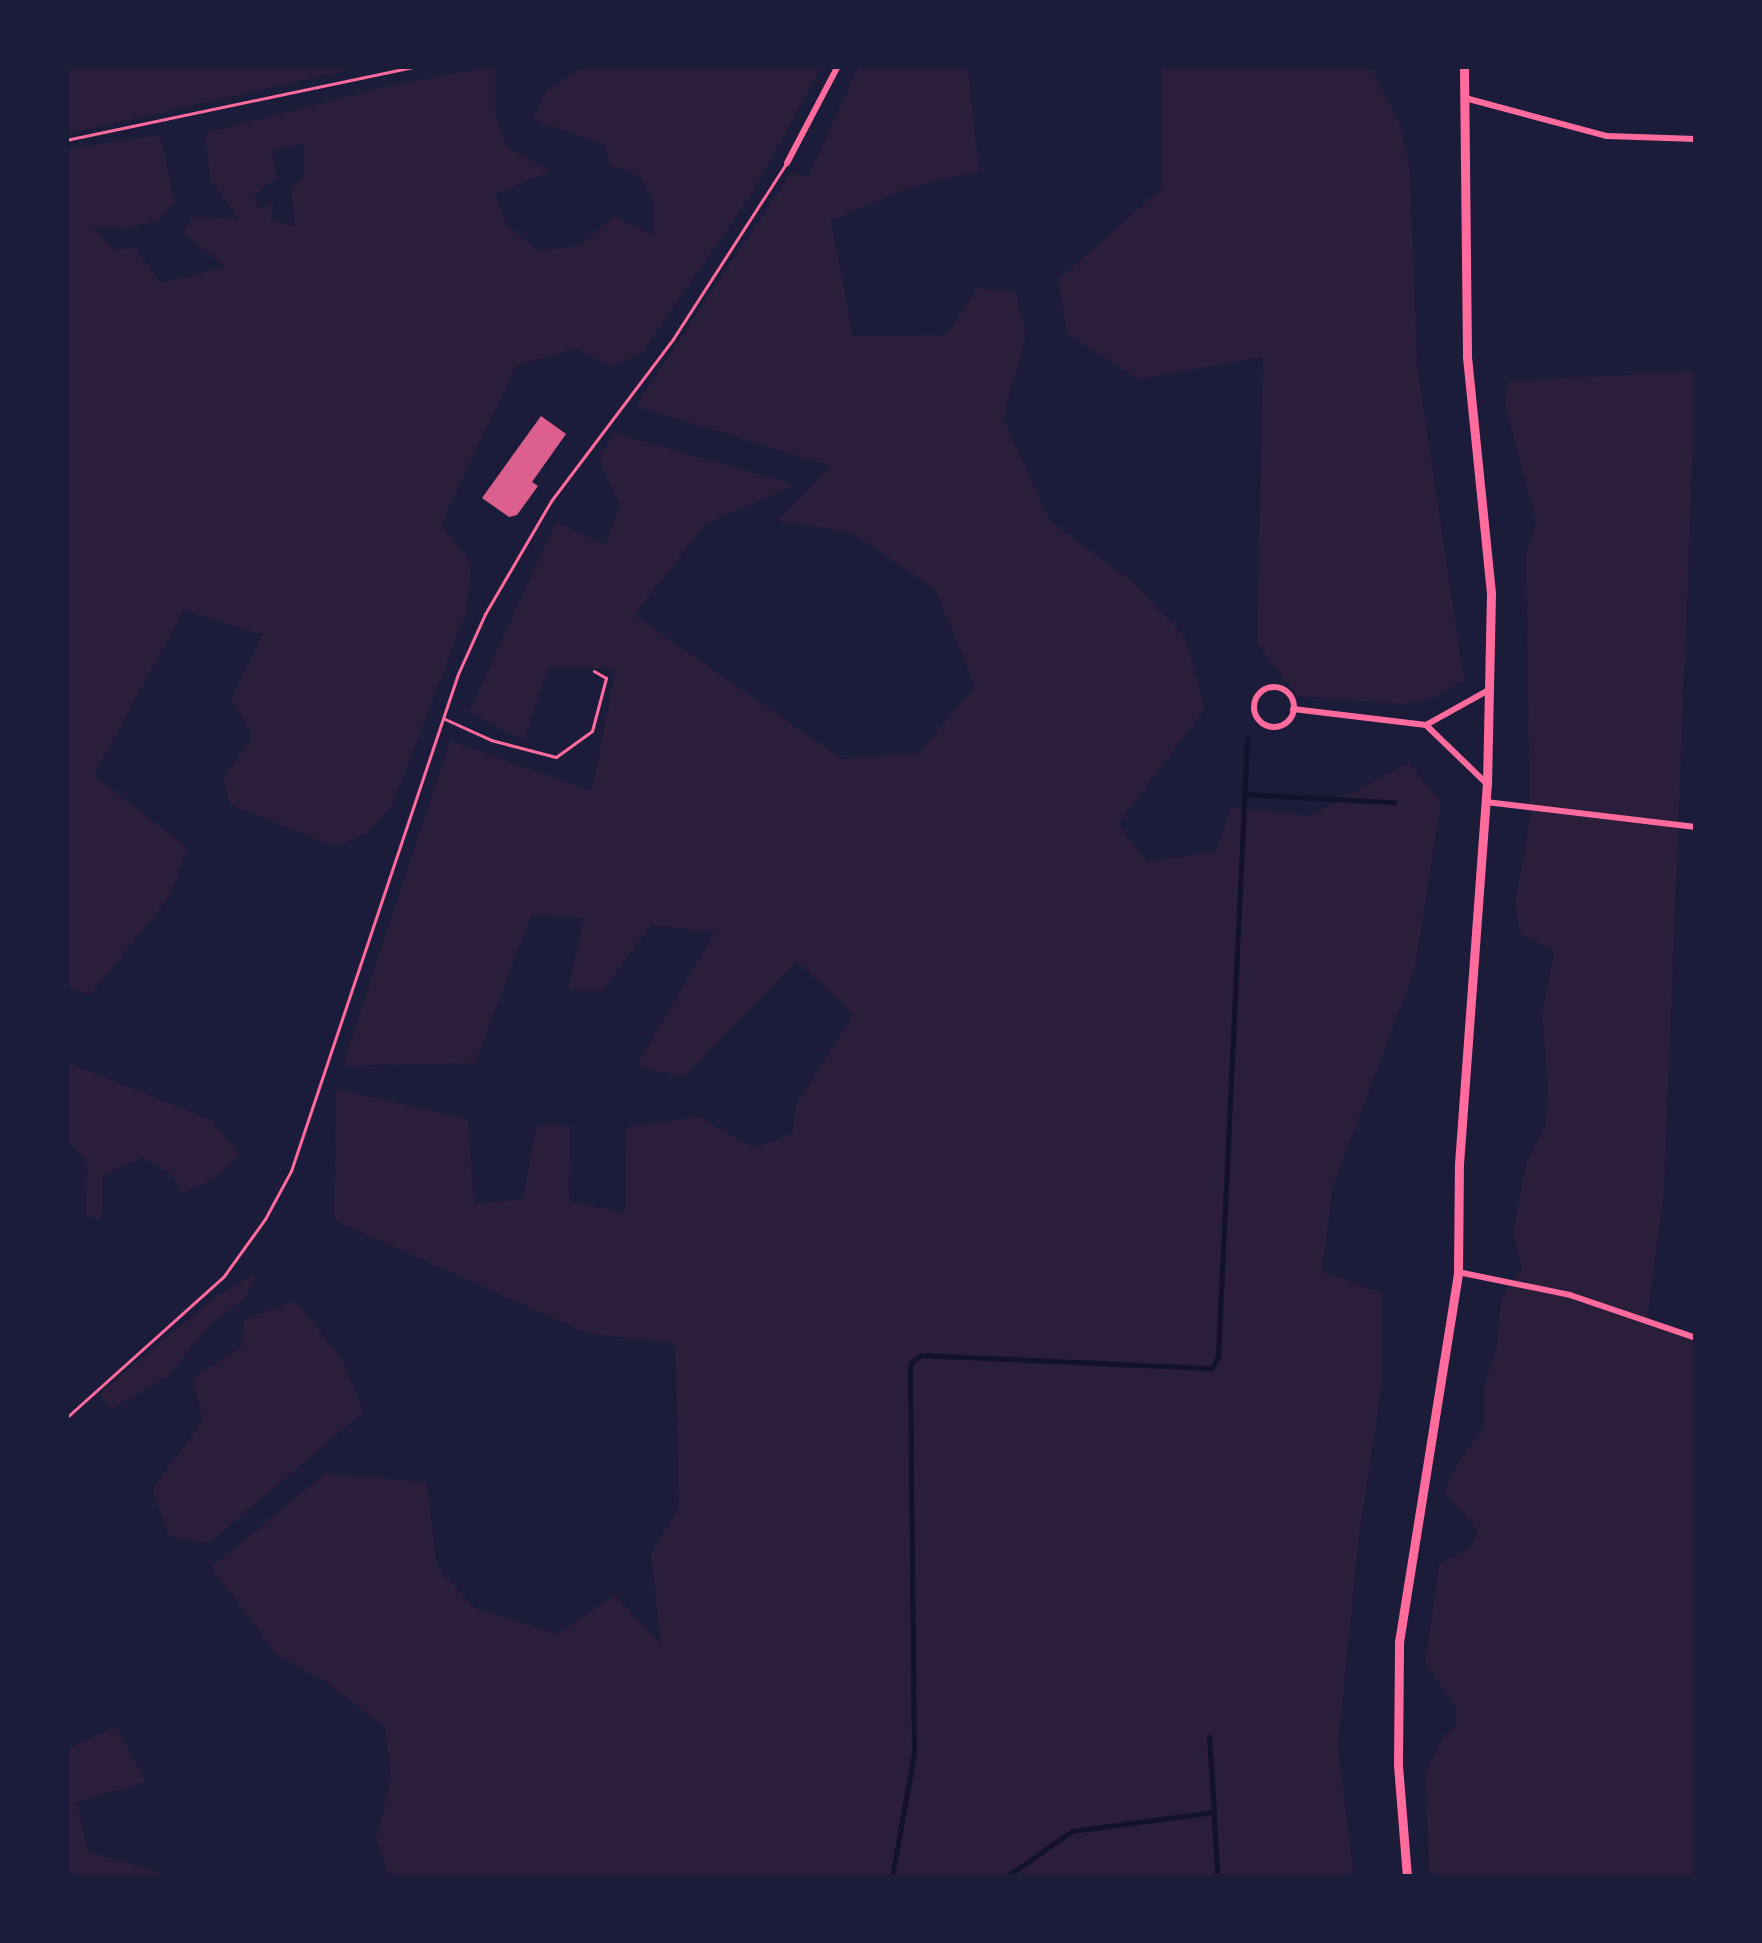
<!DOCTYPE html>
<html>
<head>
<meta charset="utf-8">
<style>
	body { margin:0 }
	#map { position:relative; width:1762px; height:1943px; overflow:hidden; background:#1b1b3a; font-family:Arial,sans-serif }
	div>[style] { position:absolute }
	.green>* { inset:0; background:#2a1e3b }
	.stream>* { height:4.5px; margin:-2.25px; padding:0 2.25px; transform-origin:2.25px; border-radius:2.25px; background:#12122b }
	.building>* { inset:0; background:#dd5f8e }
	.service>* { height:3px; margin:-1.5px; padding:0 1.5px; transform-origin:1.5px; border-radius:1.5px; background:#ff6b9d }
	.minor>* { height:6px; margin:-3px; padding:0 3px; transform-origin:3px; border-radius:3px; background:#ff6b9d }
	.minor>.ring { margin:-3px; padding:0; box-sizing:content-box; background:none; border:6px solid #ff6b9d; border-radius:50% }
	.primary>* { height:9px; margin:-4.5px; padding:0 4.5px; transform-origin:4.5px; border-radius:4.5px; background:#ff6b9d }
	span { translate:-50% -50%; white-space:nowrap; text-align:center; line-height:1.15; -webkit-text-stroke:9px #1b1b3a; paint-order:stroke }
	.frame { position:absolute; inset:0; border:69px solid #1b1b3a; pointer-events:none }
</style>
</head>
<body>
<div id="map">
	<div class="green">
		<div style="clip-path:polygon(66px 66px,366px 66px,66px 134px)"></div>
		<div style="clip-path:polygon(evenodd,495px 66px,495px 113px,506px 147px,551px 171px,495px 194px,507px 225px,538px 251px,581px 245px,614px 216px,654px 236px,654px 200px,639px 176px,610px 165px,605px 145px,533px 119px,546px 91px,586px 66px,822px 66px,754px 190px,642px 353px,610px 367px,576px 348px,516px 366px,441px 524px,471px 563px,467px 610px,392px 806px,366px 834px,335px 847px,229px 804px,224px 777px,253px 736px,231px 699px,263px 635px,184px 610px,94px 775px,187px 848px,171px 895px,90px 995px,66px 986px,66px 149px,160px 135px,175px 202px,157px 221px,124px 229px,92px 225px,113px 250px,134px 247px,161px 283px,226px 267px,182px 232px,193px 217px,239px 219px,210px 179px,205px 133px,390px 86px,495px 66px,304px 143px,304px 176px,291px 189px,295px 226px,271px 219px,274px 202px,259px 210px,254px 196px,277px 177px,272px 150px,304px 143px)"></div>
		<div style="clip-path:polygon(859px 66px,968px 66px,979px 171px,910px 187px,831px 221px,853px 336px,946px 335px,977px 288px,1016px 292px,1026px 336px,1003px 418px,1050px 521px,1133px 582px,1185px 637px,1205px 709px,1118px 824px,1147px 862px,1217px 851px,1231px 807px,1309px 816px,1409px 763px,1441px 802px,1415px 968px,1333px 1186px,1322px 1272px,1382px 1293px,1382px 1383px,1358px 1544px,1338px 1746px,1354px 1877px,389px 1877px,376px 1839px,391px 1779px,385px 1727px,326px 1682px,277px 1655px,211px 1567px,326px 1473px,427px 1483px,437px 1567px,475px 1608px,558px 1634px,615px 1595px,661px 1645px,651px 1554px,679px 1507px,675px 1343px,589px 1334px,334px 1220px,336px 1089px,468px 1119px,474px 1204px,523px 1199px,536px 1126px,570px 1126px,569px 1201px,625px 1213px,626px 1127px,698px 1117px,755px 1148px,792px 1134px,796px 1104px,854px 1015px,797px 961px,684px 1077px,636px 1066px,715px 932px,651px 925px,602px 991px,568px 990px,584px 918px,531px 915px,475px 1063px,343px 1066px,450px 741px,592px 791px,616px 668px,548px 668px,524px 741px,469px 712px,556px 522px,605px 545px,620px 506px,599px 460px,614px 433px,795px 485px,706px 524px,634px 615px,842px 759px,919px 753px,975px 686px,935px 589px,851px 532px,777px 521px,831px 466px,636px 406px,790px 174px,808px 177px)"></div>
		<div style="clip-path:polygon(1152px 66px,1370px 66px,1399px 122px,1410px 168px,1417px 364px,1464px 680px,1435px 697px,1405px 704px,1298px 696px,1257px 644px,1263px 357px,1138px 379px,1067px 333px,1058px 280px,1162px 188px,1162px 70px)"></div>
		<div style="clip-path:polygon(1696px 371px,1664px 1193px,1647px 1320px,1696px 1338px,1696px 1877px,1429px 1877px,1426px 1772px,1443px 1737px,1456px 1726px,1456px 1707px,1425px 1663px,1439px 1565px,1470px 1547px,1478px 1531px,1445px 1493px,1456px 1465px,1484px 1428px,1484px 1386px,1496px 1351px,1501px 1300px,1522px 1269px,1513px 1233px,1527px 1160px,1545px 1127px,1548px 1088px,1542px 1015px,1554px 951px,1520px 934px,1515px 903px,1530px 821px,1526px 555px,1536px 521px,1505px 404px,1508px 381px)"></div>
		<div style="clip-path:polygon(66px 1062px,211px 1120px,239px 1154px,215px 1179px,182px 1193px,172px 1175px,143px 1157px,103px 1175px,102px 1219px,86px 1216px,87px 1162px,66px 1139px)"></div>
		<div style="clip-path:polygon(258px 1272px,244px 1299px,210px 1325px,167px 1377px,111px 1409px,99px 1394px,218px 1295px)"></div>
		<div style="clip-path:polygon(296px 1301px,342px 1359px,363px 1412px,208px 1544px,169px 1536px,152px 1490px,203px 1420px,192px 1378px,242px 1347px,244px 1319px)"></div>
		<div style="clip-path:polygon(116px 1726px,146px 1782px,77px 1802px,88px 1852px,176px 1877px,66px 1877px,66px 1750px)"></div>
	</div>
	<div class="stream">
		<div style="left:1244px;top:794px;width:150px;rotate:3.1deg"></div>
		<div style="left:1214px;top:1812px;width:65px;rotate:86.5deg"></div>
		<div style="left:892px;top:1877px;width:126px;rotate:-79.9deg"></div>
		<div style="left:914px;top:1753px;width:389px;rotate:-90.6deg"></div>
		<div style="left:910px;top:1364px;width:14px;rotate:-39deg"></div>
		<div style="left:921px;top:1355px;width:291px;rotate:2.6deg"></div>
		<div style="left:1212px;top:1368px;width:13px;rotate:-63deg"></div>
		<div style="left:1218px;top:1356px;width:617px;rotate:-87.3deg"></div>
		<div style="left:1006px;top:1877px;width:80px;rotate:-34.9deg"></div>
		<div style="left:1072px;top:1831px;width:143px;rotate:-7.6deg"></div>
		<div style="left:1214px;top:1812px;width:75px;rotate:-93.8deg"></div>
	</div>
	<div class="building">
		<div style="clip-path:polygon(541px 416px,566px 434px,532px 482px,538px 486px,517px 515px,509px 517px,482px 498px)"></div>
	</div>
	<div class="service">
		<div style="left:66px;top:140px;width:358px;rotate:-11.9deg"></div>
		<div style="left:445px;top:719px;width:51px;rotate:24.5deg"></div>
		<div style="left:491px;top:740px;width:67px;rotate:14.7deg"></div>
		<div style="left:556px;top:757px;width:44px;rotate:-35.8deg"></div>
		<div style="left:592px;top:731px;width:55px;rotate:-75.2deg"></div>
		<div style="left:606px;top:678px;width:14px;rotate:-150deg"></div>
		<div style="left:66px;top:1418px;width:212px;rotate:-41.9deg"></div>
		<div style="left:224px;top:1276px;width:70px;rotate:-54.3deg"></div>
		<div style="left:265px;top:1219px;width:55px;rotate:-61.6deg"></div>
		<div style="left:291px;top:1171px;width:524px;rotate:-71.43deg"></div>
		<div style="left:458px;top:674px;width:66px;rotate:-65.8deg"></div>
		<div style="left:485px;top:614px;width:131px;rotate:-59.7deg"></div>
		<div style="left:551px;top:501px;width:203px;rotate:-53deg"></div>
		<div style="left:673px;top:339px;width:207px;rotate:-57.2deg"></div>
	</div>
	<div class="minor">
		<div style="left:1465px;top:98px;width:147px;rotate:15deg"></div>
		<div style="left:1607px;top:136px;width:89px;rotate:1.9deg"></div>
		<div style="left:787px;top:163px;width:110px;rotate:-62.3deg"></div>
		<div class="ring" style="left:1254px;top:687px;width:34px;height:34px"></div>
		<div style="left:1293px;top:709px;width:134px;rotate:6.9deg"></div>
		<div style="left:1426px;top:725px;width:72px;rotate:-29.1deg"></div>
		<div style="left:1426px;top:725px;width:85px;rotate:44deg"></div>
		<div style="left:1486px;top:802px;width:211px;rotate:6.8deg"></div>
		<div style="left:1458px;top:1272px;width:114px;rotate:11.6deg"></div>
		<div style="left:1570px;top:1295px;width:133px;rotate:18.8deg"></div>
	</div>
	<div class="primary">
		<div style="left:1407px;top:1877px;width:113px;rotate:-94.6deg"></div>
		<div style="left:1398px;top:1764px;width:122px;rotate:-89.5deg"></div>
		<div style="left:1399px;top:1642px;width:375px;rotate:-80.9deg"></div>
		<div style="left:1458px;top:1272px;width:108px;rotate:-89.5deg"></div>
		<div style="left:1459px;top:1164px;width:381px;rotate:-85.8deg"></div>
		<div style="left:1487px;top:784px;width:191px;rotate:-88.8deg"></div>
		<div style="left:1491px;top:593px;width:239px;rotate:-95.8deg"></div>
		<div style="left:1467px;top:355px;width:289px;rotate:-90.6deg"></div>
	</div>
	<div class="frame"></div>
</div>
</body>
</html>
